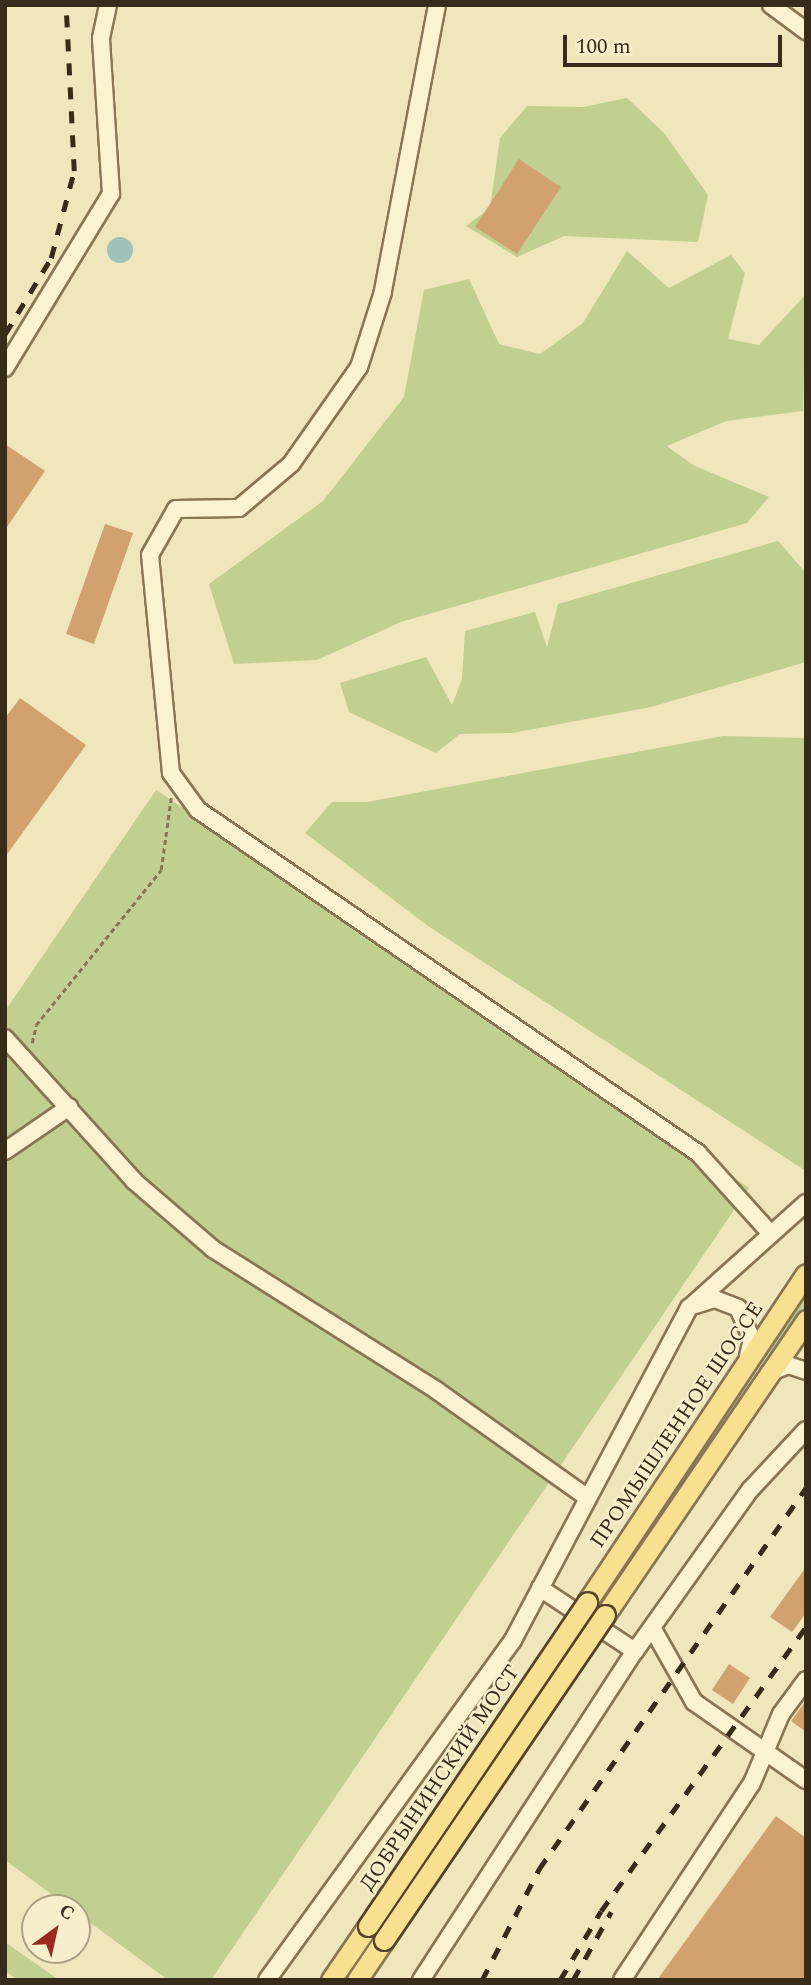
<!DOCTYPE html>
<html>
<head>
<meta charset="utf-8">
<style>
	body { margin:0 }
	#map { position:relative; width:811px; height:1985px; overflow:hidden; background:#f0e6bc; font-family:Spectral,serif }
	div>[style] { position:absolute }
	.green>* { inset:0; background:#c1cf90 }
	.water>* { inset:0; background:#a0c1ba }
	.round { border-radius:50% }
	.building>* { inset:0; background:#d1a16f }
	.path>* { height:2.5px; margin-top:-1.25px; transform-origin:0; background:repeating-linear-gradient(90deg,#897554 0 5px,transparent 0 8.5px) }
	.roads { filter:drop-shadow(2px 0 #897554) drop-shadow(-2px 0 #897554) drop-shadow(0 2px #897554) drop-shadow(0 -2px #897554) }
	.minor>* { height:16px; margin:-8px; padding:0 8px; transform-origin:8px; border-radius:8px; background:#fbf2cf }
	.major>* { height:19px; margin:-9.5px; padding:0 9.5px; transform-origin:9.5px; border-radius:9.5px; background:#f7e190 }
	.rail>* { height:4.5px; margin-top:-2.25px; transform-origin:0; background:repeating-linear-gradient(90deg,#372b1a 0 12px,transparent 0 24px) }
	.bridges { filter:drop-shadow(2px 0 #564229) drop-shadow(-2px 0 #564229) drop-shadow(0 2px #564229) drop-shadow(0 -2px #564229) }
	.major-bridge>* { height:19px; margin:-9.5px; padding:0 9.5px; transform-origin:9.5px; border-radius:9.5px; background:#f7e190 }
	span { translate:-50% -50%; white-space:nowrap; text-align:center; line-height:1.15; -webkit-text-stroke:5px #f7efcc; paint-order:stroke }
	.street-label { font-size:21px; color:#372b1a }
	.frame { position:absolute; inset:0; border:7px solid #372b1a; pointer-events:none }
	.north { position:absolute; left:21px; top:1894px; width:70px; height:70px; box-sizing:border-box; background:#f7efcc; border:2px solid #aaa185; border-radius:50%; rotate:33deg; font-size:19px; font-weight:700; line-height:28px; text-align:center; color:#372b1a }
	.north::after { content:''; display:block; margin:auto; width:24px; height:32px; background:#9b2b21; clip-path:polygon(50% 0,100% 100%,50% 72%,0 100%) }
	.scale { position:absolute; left:563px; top:35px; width:219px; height:32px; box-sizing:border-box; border:4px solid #372b1a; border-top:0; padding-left:9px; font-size:21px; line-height:24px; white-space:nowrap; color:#372b1a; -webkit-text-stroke:5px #f7efcc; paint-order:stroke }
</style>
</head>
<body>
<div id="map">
	<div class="green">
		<div style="clip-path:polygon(627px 98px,664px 133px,708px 195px,698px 242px,564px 236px,517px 257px,466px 226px,490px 208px,500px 138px,527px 106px,583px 107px)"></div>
		<div style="clip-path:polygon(627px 251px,669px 288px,731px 255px,745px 273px,728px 339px,759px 345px,806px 294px,803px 411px,726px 421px,667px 446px,693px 465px,769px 497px,747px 523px,401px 622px,317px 660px,234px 664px,209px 584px,323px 501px,404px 397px,424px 290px,469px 279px,499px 344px,540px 354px,583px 323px)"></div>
		<div style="clip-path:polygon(778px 541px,806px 573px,806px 662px,651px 707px,512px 733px,460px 734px,436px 753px,349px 712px,340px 683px,426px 657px,452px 705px,462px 679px,465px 631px,535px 612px,547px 647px,558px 604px)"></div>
		<div style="clip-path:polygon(723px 736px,806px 738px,806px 1171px,428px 926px,305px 833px,332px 802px,367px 802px)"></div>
		<div style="clip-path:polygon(156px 790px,749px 1188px,211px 1980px,168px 1980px,5px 1860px,5px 1011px)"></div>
		<div style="clip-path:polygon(806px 1289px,806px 1306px,753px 1374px,756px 1368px)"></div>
		<div style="clip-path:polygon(5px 1942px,59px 1980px,18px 1980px,5px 1971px)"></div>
	</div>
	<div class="water">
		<div class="round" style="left:107px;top:237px;width:26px;height:26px"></div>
	</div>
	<div class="building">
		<div style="clip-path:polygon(519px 159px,561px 187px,517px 254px,475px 227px)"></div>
		<div style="clip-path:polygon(5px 444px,45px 471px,5px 530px)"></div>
		<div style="clip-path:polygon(105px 524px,133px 533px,94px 644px,66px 634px)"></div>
		<div style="clip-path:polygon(20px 698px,86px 745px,5px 857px,5px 718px)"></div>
		<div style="clip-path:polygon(806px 1567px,806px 1613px,792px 1632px,770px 1617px)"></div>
		<div style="clip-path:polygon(729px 1664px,750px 1678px,733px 1704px,712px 1690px)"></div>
		<div style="clip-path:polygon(806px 1701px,806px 1732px,791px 1721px)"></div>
		<div style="clip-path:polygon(776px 1816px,806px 1838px,806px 1980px,657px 1980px)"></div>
	</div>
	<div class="path">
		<div style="left:32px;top:1043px;width:18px;rotate:-77deg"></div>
		<div style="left:36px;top:1025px;width:199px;rotate:-51.1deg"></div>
		<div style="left:161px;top:870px;width:73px;rotate:-82.1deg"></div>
	</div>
	<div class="roads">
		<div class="minor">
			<div style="left:437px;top:5px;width:292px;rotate:100.7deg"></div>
			<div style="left:383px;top:292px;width:79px;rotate:107.7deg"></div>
			<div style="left:359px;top:367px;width:118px;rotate:125deg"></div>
			<div style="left:291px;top:464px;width:68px;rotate:139.8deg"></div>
			<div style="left:239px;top:508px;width:63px;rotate:179.1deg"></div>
			<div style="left:176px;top:509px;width:53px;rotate:119.5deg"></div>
			<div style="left:150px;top:555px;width:219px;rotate:84.5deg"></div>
			<div style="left:171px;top:773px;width:46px;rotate:53.9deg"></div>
			<div style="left:198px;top:810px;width:606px;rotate:34.45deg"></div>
			<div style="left:698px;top:1153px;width:109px;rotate:48deg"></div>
			<div style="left:771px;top:5px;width:44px;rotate:36.6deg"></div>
			<div style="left:5px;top:368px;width:204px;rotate:-58.7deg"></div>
			<div style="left:111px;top:194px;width:156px;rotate:-93.7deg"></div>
			<div style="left:101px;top:38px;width:34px;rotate:-78deg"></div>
			<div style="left:5px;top:1038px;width:193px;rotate:47.9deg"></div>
			<div style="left:134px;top:1181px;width:104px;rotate:40.7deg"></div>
			<div style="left:213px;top:1249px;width:264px;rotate:32.3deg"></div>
			<div style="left:436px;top:1390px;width:181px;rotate:35.4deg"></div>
			<div style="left:5px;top:1151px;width:78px;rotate:-34.5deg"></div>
			<div style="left:695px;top:1305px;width:21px;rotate:-17deg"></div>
			<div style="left:715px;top:1299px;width:25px;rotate:21deg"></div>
			<div style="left:738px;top:1308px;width:34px;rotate:66deg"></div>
			<div style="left:752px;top:1339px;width:18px;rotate:103deg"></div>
			<div style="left:769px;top:1373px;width:21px;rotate:-23deg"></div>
			<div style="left:788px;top:1365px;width:19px;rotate:18deg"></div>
			<div style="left:540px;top:1588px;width:114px;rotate:33.6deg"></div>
			<div style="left:654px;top:1631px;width:81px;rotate:60.6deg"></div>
			<div style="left:694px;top:1702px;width:136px;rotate:34.9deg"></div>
			<div style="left:267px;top:1980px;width:420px;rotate:-54.1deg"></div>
			<div style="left:513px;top:1640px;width:376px;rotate:-62.1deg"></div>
			<div style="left:689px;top:1308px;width:157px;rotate:-41.9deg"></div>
			<div style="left:421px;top:1980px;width:392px;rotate:-57deg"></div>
			<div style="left:635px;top:1651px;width:198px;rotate:-54.5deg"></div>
			<div style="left:750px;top:1490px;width:82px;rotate:-47deg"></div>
			<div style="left:622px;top:1980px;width:236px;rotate:-56.6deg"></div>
			<div style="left:752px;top:1783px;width:75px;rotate:-67.2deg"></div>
			<div style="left:781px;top:1714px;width:42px;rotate:-53.7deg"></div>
		</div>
		<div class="major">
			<div style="left:587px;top:1602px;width:394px;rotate:-56.3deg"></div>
			<div style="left:605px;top:1615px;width:357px;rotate:-55.7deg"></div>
			<div style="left:331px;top:1980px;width:65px;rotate:-55.6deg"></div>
			<div style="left:357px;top:1980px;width:48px;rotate:-56deg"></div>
		</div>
	</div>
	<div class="rail">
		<div style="left:5px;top:334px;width:89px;rotate:-58.8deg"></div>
		<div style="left:51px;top:258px;width:90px;rotate:-75.2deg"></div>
		<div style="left:74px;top:171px;width:166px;rotate:-92.8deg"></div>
		<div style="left:482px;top:1980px;width:125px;rotate:-62.8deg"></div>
		<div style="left:539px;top:1869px;width:466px;rotate:-55deg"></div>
		<div style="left:560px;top:1980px;width:80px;rotate:-59.3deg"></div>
		<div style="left:601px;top:1911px;width:350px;rotate:-54.2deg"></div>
		<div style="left:573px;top:1980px;width:78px;rotate:-60.8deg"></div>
	</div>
	<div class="bridges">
		<div class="major-bridge">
			<div style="left:368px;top:1926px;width:391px;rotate:-55.9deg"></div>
			<div style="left:384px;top:1940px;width:393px;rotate:-55.8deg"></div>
		</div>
	</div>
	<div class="street-label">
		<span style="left:677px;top:1425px;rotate:-56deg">ПРОМЫШЛЕННОЕ ШОССЕ</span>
		<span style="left:440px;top:1778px;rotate:-56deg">ДОБРЫНИНСКИЙ МОСТ</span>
	</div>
	<div class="frame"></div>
	<div class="north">С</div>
	<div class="scale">100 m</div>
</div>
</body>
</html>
